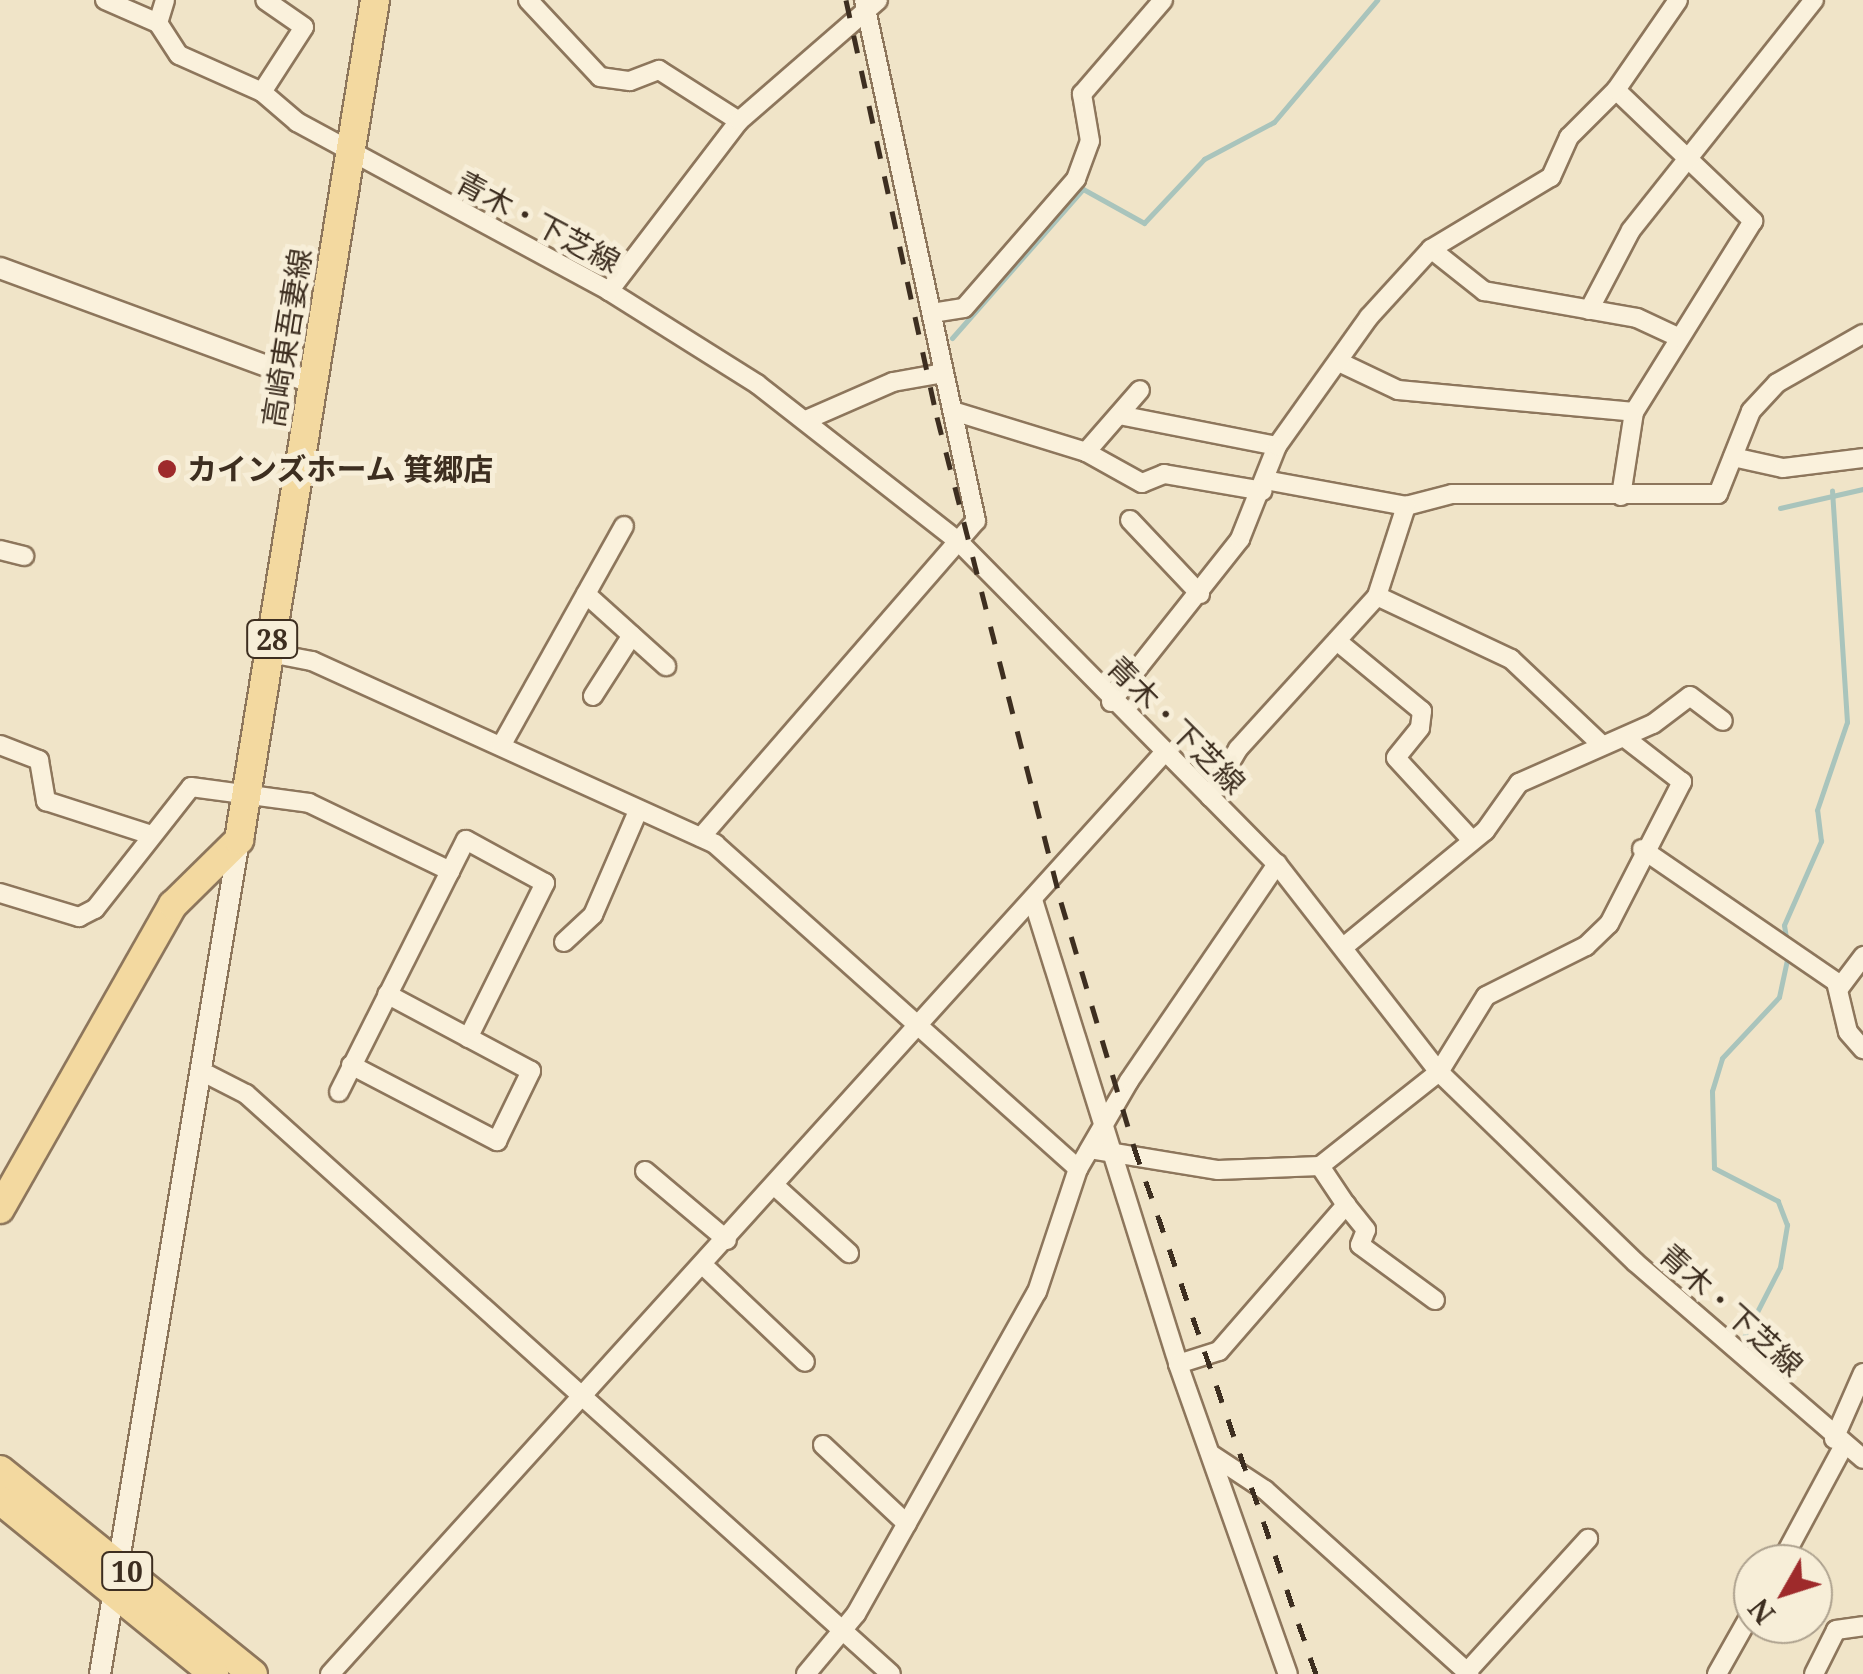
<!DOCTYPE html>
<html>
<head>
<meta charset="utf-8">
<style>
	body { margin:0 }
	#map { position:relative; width:1863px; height:1674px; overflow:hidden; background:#f0e4c8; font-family:"Noto Serif","Noto Sans JP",serif }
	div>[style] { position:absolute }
	.stream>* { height:5px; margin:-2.5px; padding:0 2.5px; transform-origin:2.5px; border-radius:2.5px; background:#a9c4bc }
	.roads { filter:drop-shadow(2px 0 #8d765c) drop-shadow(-2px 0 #8d765c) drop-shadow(0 2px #8d765c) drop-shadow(0 -2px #8d765c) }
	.minor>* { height:18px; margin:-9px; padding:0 9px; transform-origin:9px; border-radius:9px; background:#faf1dc }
	.tertiary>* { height:20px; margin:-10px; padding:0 10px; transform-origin:10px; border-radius:10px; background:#faf1dc }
	.primary>* { height:28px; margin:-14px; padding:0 14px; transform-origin:14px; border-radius:14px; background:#f3d9a0 }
	.rail>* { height:5px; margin-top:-2.5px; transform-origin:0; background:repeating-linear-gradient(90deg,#3d2e20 0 18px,transparent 0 36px) }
	.dots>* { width:28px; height:28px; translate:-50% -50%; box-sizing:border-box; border:5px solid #f7eed8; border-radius:50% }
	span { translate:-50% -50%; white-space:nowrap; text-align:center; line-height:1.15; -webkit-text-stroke:10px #f7eed8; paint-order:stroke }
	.shield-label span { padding:2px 8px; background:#f7eed8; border:2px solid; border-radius:8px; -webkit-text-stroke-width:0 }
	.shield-label { font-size:28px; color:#3d2e20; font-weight:700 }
	.street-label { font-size:30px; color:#3d2e20 }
	.poi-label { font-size:30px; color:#3d2e20; font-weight:700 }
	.left { translate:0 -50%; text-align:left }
	.north { position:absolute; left:1733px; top:1544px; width:100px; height:100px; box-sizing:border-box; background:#f7eed8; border:2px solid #ada18e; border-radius:50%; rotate:231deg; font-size:28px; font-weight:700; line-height:40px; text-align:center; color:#3d2e20 }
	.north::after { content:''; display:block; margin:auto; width:35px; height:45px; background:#9e2a2b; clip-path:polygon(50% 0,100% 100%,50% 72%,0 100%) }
</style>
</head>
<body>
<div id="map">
	<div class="stream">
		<div style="left:952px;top:338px;width:198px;rotate:-48.7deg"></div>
		<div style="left:1083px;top:189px;width:70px;rotate:29.1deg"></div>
		<div style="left:1144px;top:223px;width:88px;rotate:-46.8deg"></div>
		<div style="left:1204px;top:159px;width:79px;rotate:-27.9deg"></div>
		<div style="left:1274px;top:122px;width:160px;rotate:-49.8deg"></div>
		<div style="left:1780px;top:508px;width:85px;rotate:-12.9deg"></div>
		<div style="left:1787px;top:944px;width:19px;rotate:-99deg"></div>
		<div style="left:1784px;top:925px;width:92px;rotate:-66.2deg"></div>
		<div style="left:1821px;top:841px;width:31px;rotate:-97deg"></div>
		<div style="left:1817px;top:810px;width:93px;rotate:-71.2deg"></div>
		<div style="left:1847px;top:722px;width:232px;rotate:-93.7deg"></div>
		<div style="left:1741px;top:1343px;width:85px;rotate:-62.8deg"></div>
		<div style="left:1780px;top:1267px;width:43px;rotate:-80.5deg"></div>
		<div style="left:1787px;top:1225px;width:26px;rotate:-111deg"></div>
		<div style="left:1778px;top:1201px;width:72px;rotate:-152.7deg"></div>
		<div style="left:1714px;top:1168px;width:77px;rotate:-91.5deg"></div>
		<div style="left:1712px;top:1091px;width:34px;rotate:-73deg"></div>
		<div style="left:1722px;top:1058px;width:83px;rotate:-46.9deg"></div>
		<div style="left:1779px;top:997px;width:43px;rotate:-77.9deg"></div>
	</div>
	<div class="roads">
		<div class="minor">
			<div style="left:105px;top:0;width:58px;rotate:23.5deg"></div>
			<div style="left:158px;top:23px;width:38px;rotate:57deg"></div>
			<div style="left:179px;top:55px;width:91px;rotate:24deg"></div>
			<div style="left:262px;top:92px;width:46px;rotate:40.6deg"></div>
			<div style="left:297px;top:122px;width:355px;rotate:28.4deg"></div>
			<div style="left:609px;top:291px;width:175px;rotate:32.1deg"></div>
			<div style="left:757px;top:384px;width:256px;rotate:38deg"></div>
			<div style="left:959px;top:542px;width:453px;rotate:45.4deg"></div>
			<div style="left:1277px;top:864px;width:264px;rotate:52.1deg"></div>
			<div style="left:1439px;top:1072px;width:273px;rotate:44.1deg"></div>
			<div style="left:1635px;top:1262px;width:301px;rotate:40.8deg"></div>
			<div style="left:528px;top:0;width:105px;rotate:46.9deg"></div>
			<div style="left:600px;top:77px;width:30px;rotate:8deg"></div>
			<div style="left:630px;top:81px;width:31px;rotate:-21deg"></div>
			<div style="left:659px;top:70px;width:95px;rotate:32.5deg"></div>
			<div style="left:158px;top:23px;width:24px;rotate:-73deg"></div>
			<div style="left:1616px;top:90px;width:190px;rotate:43.7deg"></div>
			<div style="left:1753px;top:221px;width:225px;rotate:121.9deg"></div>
			<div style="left:1634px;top:412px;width:85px;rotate:98.8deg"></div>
			<div style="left:262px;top:92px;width:77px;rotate:-57.1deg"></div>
			<div style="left:304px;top:27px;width:47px;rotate:-145.3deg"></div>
			<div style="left:1431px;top:249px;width:68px;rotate:38.4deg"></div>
			<div style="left:1484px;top:291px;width:155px;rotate:10deg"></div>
			<div style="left:1637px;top:318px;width:47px;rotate:24.9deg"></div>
			<div style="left:609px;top:291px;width:214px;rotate:-52.6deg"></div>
			<div style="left:739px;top:121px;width:184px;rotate:-41deg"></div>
			<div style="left:1589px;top:310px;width:90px;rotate:-62.3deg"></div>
			<div style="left:1631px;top:230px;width:294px;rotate:-51.5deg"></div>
			<div style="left:932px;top:313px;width:32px;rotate:-9deg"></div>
			<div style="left:964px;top:308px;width:171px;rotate:-49deg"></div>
			<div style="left:1076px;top:179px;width:40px;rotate:-69.8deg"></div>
			<div style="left:1090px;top:141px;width:48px;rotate:-99.7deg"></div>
			<div style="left:1082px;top:94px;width:124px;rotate:-49.2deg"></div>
			<div style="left:1339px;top:362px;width:65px;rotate:25.4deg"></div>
			<div style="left:1398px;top:390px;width:237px;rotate:5.3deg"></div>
			<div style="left:953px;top:411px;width:139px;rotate:17.1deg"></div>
			<div style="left:1086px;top:452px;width:64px;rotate:29deg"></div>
			<div style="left:1142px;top:483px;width:24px;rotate:-22deg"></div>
			<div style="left:1164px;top:474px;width:100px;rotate:9.7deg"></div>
			<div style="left:1119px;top:415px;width:161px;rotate:11.1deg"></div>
			<div style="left:806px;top:420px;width:95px;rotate:-23.6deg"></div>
			<div style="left:893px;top:382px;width:52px;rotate:-10deg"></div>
			<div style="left:1086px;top:452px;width:82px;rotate:-48.9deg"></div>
			<div style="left:1733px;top:457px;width:51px;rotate:12.4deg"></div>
			<div style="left:1783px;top:468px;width:81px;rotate:-7.1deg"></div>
			<div style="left:1265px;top:480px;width:143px;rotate:10.4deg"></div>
			<div style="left:1406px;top:506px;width:48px;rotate:-14.6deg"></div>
			<div style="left:1452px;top:494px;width:266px"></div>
			<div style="left:1718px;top:494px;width:89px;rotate:-68.3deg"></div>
			<div style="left:1751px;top:411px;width:38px;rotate:-47deg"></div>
			<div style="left:1777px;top:383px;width:99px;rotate:-29.7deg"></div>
			<div style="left:1130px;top:520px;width:102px;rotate:46.6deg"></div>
			<div style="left:0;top:550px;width:25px;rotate:14deg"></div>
			<div style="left:586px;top:594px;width:108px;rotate:42deg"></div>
			<div style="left:1377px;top:596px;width:148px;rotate:25.2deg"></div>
			<div style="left:1511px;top:659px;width:124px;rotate:43.4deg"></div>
			<div style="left:1337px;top:641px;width:110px;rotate:39.5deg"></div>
			<div style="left:1422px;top:711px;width:17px;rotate:97deg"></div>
			<div style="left:1420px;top:728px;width:38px;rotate:129deg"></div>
			<div style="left:1396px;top:758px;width:108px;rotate:47.3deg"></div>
			<div style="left:270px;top:653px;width:43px;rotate:10.8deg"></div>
			<div style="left:312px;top:661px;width:443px;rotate:24.4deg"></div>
			<div style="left:715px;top:844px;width:487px;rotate:41.8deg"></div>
			<div style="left:593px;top:696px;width:72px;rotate:-57.4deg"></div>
			<div style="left:1111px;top:702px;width:208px;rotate:-51.6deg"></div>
			<div style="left:1240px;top:539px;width:100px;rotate:-68.3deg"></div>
			<div style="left:1277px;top:446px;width:158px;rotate:-54.5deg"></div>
			<div style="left:1369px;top:317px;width:92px;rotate:-47.6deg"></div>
			<div style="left:1431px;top:249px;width:140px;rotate:-31deg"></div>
			<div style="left:1551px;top:177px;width:44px;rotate:-65.8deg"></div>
			<div style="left:1569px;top:137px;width:66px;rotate:-45deg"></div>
			<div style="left:1616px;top:90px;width:109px;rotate:-55.4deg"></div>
			<div style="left:0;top:745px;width:42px;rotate:21deg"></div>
			<div style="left:39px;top:760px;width:42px;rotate:80.3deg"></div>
			<div style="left:46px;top:801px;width:107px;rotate:17.9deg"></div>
			<div style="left:501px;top:746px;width:252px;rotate:-60.8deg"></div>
			<div style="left:1210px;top:797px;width:56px;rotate:-59.7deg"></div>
			<div style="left:1238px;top:749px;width:207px;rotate:-47.7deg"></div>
			<div style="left:1377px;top:596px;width:95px;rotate:-72.1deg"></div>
			<div style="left:701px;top:837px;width:419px;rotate:-49deg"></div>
			<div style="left:976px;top:521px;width:533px;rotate:-102.13deg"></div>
			<div style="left:1642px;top:849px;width:235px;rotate:34.4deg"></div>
			<div style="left:1836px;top:982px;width:51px;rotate:76.5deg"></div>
			<div style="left:1848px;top:1032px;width:23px;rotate:49deg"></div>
			<div style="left:0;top:893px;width:83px;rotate:16.9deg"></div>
			<div style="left:79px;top:917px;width:18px;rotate:-27deg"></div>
			<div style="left:95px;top:909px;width:155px;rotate:-51.8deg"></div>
			<div style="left:191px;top:787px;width:119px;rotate:7.7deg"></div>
			<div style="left:309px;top:803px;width:157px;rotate:25.7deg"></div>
			<div style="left:1033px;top:900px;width:486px;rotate:72.6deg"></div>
			<div style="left:1178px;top:1364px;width:329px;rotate:70.5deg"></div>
			<div style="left:564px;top:942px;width:40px;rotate:-43deg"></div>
			<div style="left:593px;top:915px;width:113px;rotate:-66.6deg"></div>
			<div style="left:1346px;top:945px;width:180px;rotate:-39.4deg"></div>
			<div style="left:1485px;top:831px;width:59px;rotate:-54.7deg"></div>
			<div style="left:1519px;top:783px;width:146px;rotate:-23.8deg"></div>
			<div style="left:1653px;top:724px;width:46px;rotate:-37.1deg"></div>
			<div style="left:1690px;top:696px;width:41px;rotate:37.1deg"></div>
			<div style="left:1840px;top:987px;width:39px;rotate:-53deg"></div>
			<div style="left:351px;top:1065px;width:165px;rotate:27.5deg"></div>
			<div style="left:497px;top:1141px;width:78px;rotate:-64.1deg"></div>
			<div style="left:531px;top:1071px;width:163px;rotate:-151.9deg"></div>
			<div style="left:203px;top:1072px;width:48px;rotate:27.1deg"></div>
			<div style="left:246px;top:1094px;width:867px;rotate:41.96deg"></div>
			<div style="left:339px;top:1092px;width:282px;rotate:-63.3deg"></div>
			<div style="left:466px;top:840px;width:90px;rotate:28.6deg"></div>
			<div style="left:545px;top:883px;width:173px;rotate:116.4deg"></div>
			<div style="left:1090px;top:1149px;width:130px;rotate:9.3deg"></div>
			<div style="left:1218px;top:1170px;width:102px;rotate:-2.2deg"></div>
			<div style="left:1320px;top:1166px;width:152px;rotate:-38.3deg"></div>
			<div style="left:1439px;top:1072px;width:89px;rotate:-58.3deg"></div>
			<div style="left:1486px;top:996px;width:112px;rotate:-26.6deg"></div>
			<div style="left:1586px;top:946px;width:32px;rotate:-44deg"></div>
			<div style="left:1609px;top:924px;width:160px;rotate:-62.8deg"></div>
			<div style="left:1682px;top:782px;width:72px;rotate:-142.3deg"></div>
			<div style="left:645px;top:1171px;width:107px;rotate:40.1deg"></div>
			<div style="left:775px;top:1186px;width:100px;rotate:42.2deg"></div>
			<div style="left:1346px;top:1205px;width:32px;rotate:51deg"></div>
			<div style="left:1366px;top:1230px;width:16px;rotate:112deg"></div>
			<div style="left:1360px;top:1245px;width:93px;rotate:36.3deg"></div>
			<div style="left:704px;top:1266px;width:139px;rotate:43.5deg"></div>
			<div style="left:1178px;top:1364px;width:43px;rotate:-17.6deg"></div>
			<div style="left:1219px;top:1351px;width:194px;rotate:-49deg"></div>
			<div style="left:1346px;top:1205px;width:47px;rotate:-123.7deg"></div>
			<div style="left:1834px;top:1439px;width:72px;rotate:-66.3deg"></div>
			<div style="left:823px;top:1445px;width:115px;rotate:43.2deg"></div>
			<div style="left:1212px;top:1455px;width:64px;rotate:33.4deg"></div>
			<div style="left:1265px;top:1490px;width:275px;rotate:42deg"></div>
			<div style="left:1780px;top:1564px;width:133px;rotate:-61.7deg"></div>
			<div style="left:330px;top:1674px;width:1241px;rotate:-47.84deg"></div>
			<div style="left:806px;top:1674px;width:78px;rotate:-50.2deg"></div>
			<div style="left:856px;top:1614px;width:369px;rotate:-60.7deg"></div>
			<div style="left:1037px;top:1292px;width:130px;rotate:-71.6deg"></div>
			<div style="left:1078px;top:1169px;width:102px;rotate:-59.9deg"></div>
			<div style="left:1129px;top:1081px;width:263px;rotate:-55.7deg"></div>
			<div style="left:1465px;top:1674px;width:183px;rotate:-47.7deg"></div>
			<div style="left:1717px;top:1674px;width:73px;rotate:-60.6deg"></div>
			<div style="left:1814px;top:1674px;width:49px;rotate:-63.4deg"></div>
			<div style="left:1836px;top:1630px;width:27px;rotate:-8deg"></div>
		</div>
		<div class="tertiary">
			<div style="left:0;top:268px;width:333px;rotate:20.2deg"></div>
			<div style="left:100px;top:1674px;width:846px;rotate:-80.54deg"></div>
		</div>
		<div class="primary">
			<div style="left:0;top:1209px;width:350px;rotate:-60.4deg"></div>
			<div style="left:173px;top:905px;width:93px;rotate:-44.6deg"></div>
			<div style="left:239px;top:840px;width:851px;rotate:-80.8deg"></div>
			<div style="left:0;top:1470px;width:325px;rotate:38.9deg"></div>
			<div style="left:0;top:1500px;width:276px;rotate:39.1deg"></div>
		</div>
	</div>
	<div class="rail">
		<div style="left:846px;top:0;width:427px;rotate:77.7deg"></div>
		<div style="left:937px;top:417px;width:501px;rotate:75.66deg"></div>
		<div style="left:1061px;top:902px;width:256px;rotate:73.4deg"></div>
		<div style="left:1134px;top:1147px;width:558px;rotate:70.95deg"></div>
	</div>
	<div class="dots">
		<div style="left:167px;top:469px;background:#9e2a2b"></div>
	</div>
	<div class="shield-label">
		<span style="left:272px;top:639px">28</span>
		<span style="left:127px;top:1571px">10</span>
	</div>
	<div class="street-label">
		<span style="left:538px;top:222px;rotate:28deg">青木・下芝線</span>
		<span style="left:287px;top:338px;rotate:-81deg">高崎東吾妻線</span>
		<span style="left:1176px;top:725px;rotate:45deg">青木・下芝線</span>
		<span style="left:1731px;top:1310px;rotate:42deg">青木・下芝線</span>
	</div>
	<div class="poi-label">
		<span class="left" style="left:187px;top:469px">カインズホーム 箕郷店</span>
	</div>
	<div class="north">N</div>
</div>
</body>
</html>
